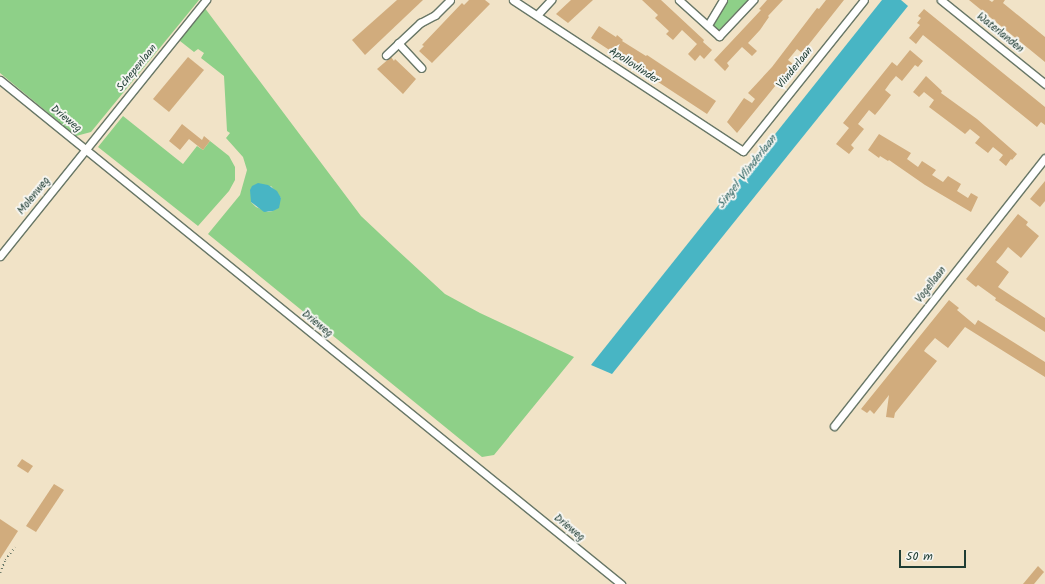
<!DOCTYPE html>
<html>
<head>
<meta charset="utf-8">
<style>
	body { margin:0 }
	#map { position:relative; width:1045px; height:584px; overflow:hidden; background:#f1e3c7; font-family:Kalam,sans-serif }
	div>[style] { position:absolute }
	.green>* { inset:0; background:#8ed088 }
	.water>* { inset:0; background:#48b5c4 }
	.building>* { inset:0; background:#d1ac7d }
	.path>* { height:1.5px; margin-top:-0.75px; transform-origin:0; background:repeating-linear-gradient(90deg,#687767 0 1px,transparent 0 4px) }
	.roads { filter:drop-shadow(1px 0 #687767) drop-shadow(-1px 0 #687767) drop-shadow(0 1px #687767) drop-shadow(0 -1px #687767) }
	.minor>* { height:7px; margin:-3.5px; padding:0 3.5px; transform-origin:3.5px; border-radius:3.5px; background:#fff }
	span { translate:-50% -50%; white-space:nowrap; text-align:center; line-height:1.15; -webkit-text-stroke:4px #f6f6f2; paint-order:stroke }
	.street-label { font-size:11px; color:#1f3d34 }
	.water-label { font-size:12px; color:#2b615f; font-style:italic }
	.scale { position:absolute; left:899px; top:550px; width:67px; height:18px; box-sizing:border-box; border:2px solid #1f3d34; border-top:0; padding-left:5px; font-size:12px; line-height:14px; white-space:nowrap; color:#1f3d34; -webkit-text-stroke:3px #f6f6f2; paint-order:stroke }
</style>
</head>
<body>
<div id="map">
	<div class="green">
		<div style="clip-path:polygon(0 0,199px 0,91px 132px,76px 136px,0 73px)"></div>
		<div style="clip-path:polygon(728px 0,748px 0,718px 31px,713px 26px)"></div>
		<div style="clip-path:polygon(evenodd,204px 7px,361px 216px,395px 248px,445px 294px,480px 313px,574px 357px,494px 455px,482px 457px,208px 234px,240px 195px,247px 170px,243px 157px,226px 138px,230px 133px,227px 131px,224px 76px,201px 58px,204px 53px,198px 49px,194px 52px,180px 41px,181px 35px,204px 7px,271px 186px,281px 198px,273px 211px,268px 212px,256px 207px,251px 202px,271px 186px)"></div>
		<div style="clip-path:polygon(123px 116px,183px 164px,197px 146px,203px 150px,210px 141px,229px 156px,235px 167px,235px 180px,229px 191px,198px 226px,98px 147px)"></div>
	</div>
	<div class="water">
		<div style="clip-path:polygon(882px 0,901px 0,908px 6px,612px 374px,591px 365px)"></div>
		<div style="clip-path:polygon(258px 183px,268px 185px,277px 191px,281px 198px,279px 208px,273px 211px,264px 212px,251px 202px,250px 190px,252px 186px)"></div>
	</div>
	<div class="building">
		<div style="clip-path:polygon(397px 0,423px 0,365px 55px,352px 40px)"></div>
		<div style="clip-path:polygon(469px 0,485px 0,490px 4px,432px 63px,419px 51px,424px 46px,422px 45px,462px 3px,464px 5px)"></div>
		<div style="clip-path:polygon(571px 0,593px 0,568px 23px,556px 14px)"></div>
		<div style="clip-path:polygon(642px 0,661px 0,704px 40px,703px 42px,712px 50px,704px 59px,700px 55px,695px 61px,688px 54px,697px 44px,682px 30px,673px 40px,666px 34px,669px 31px,655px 18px,658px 15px)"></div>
		<div style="clip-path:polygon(767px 0,783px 0,768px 16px,769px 17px,760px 30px,748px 43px,757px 51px,752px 56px,742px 47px,727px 63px,729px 66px,725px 71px,714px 60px,761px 10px,759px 9px)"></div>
		<div style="clip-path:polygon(826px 0,844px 0,802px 53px,797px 49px,788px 60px,793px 64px,737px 133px,727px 122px,744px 98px,752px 103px,755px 99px,748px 93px,772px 67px,817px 8px,819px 9px)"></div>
		<div style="clip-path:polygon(969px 0,989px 0,992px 2px,994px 0,1005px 0,1003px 3px,1045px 37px,1045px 62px)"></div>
		<div style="clip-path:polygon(924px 9px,1045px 107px,1045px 125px,1041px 122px,1037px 127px,923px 35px,916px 44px,909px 38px,920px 25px,917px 23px,921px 18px,918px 16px)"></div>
		<div style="clip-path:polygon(599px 26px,616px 37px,617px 35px,623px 40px,622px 41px,646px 56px,647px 55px,716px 101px,707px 114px,591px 38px)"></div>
		<div style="clip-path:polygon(910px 50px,923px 61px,918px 67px,915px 65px,902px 81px,896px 76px,890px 83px,885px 90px,891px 95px,880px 109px,875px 115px,869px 110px,858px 124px,864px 129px,851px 145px,854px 148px,849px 154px,836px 144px,849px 128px,843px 123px,892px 62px,897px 66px)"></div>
		<div style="clip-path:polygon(188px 57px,204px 70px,169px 112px,153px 99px)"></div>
		<div style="clip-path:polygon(391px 57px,394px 61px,395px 59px,416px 79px,403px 94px,377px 69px)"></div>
		<div style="clip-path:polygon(926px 76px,942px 91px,941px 93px,977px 119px,1017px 154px,1012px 160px,1011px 159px,1006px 166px,999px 160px,1003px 155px,993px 147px,988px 153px,975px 143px,980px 137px,970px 129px,965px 134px,929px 107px,934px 100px,924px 92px,919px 97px,913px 92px)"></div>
		<div style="clip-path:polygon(182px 124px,202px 140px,204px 136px,210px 141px,203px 150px,189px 139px,180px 150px,169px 141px)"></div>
		<div style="clip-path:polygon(879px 134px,911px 153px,907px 159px,918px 167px,922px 161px,936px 170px,932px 175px,943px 182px,948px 176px,961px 184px,957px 191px,968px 198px,971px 193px,978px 197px,971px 212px,925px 185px,889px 160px,888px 161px,880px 156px,879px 158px,868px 150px)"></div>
		<div style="clip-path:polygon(1045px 181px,1045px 201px,1040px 207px,1030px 199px)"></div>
		<div style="clip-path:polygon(1018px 214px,1028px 222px,1026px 225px,1039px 236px,1021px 258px,1008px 247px,1002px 255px,996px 262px,1009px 272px,998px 287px,1045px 318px,1045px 332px,995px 300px,996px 298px,978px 285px,976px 287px,966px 279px)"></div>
		<div style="clip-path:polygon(949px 300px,959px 308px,957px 310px,975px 325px,978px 320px,1045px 362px,1045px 377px,965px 327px,948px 348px,935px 338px,926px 348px,924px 351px,937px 361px,895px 413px,894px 418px,886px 417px,889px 395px,874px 414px,870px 410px,867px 413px,861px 409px)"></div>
		<div style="clip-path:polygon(22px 459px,33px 466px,28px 473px,17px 466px)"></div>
		<div style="clip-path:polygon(54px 484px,64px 490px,36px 532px,26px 526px)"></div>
		<div style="clip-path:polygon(0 519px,18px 531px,0 559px)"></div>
		<div style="clip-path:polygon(1038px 566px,1044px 572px,1034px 584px,1023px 584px)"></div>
	</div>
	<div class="path">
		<div style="left:0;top:573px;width:14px;rotate:-69deg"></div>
		<div style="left:5px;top:560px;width:16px;rotate:-52deg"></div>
	</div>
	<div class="roads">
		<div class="minor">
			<div style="left:513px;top:0;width:275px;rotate:33.3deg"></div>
			<div style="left:743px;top:151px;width:193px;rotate:-51.3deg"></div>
			<div style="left:679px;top:0;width:54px;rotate:42deg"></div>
			<div style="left:719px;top:36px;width:50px;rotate:-46.6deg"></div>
			<div style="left:941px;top:0;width:134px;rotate:38.9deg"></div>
			<div style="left:537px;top:15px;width:21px;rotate:-47deg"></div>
			<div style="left:708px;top:25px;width:29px;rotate:-59deg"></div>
			<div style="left:398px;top:43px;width:34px;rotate:47deg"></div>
			<div style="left:386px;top:55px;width:47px;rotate:-43.3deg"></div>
			<div style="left:420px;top:23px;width:17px;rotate:-28deg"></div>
			<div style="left:435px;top:15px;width:21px;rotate:-45deg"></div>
			<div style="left:0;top:80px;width:800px;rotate:39.06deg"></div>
			<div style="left:0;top:256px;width:329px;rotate:-51.2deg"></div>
			<div style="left:834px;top:426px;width:341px;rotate:-51.8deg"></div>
		</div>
	</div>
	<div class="street-label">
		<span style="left:1000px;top:33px;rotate:39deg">Waterlanden</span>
		<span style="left:634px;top:66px;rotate:33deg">Apollovlinder</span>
		<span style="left:137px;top:68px;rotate:-51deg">Schepenlaan</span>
		<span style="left:795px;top:68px;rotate:-51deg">Vlinderlaan</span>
		<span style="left:66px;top:119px;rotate:39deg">Drieweg</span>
		<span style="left:34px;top:196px;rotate:-51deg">Molenweg</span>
		<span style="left:931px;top:285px;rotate:-52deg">Vogellaan</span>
		<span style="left:317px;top:324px;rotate:39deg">Drieweg</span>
		<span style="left:569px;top:528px;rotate:39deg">Drieweg</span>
	</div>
	<div class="water-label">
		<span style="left:747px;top:172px;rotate:-52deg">Singel Vlinderlaan</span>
	</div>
	<div class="scale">50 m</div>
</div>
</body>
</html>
